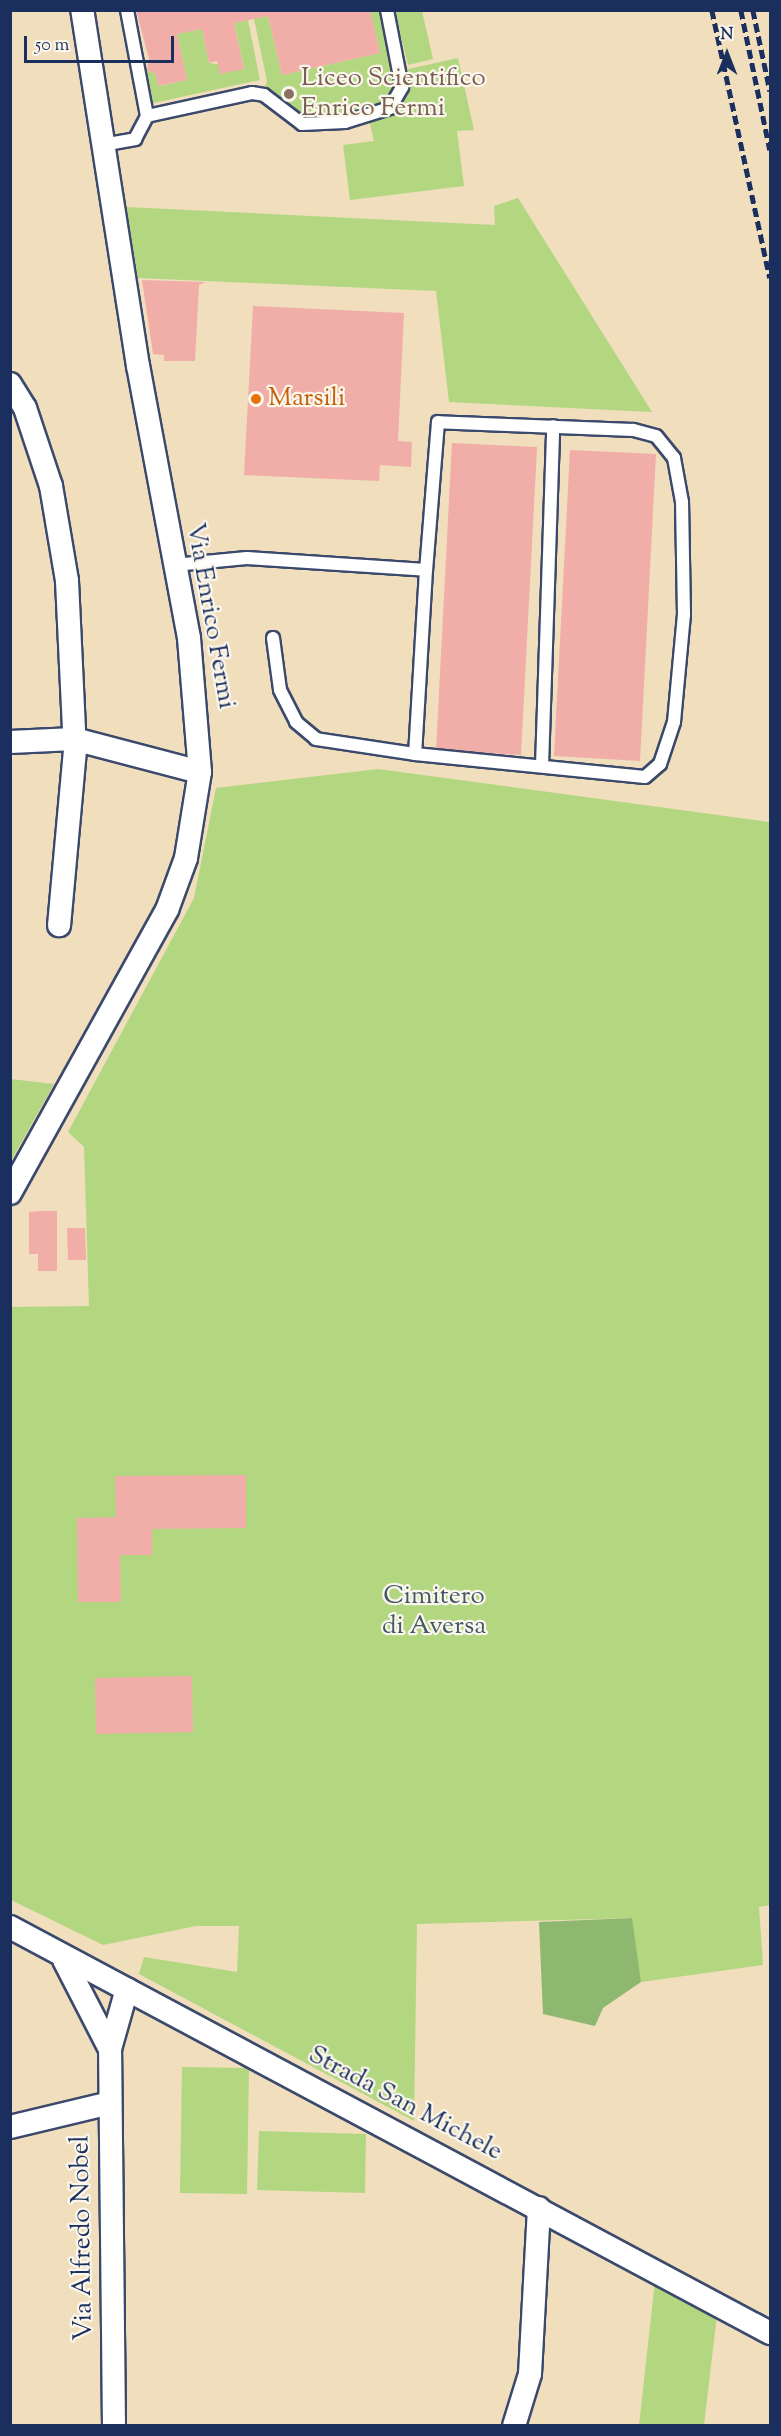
<!DOCTYPE html>
<html>
<head>
<meta charset="utf-8">
<style>
	body { margin:0 }
	#map { position:relative; width:781px; height:2436px; overflow:hidden; background:#f0debd; font-family:"Sorts Mill Goudy",serif }
	div>[style] { position:absolute }
	.green>* { inset:0; background:#b3d781 }
	.forest>* { inset:0; background:#8eb86f }
	.building>* { inset:0; background:#f1ada7 }
	.roads { filter:drop-shadow(2px 0 #3b496c) drop-shadow(-2px 0 #3b496c) drop-shadow(0 2px #3b496c) drop-shadow(0 -2px #3b496c) }
	.lane>* { height:12px; margin:-6px; padding:0 6px; transform-origin:6px; border-radius:6px; background:#fff }
	.street>* { height:22px; margin:-11px; padding:0 11px; transform-origin:11px; border-radius:11px; background:#fff }
	.rail>* { height:4.5px; margin-top:-2.25px; transform-origin:0; background:repeating-linear-gradient(90deg,#1b2f5e 0 9px,transparent 0 13.5px) }
	.dots>* { width:16px; height:16px; translate:-50% -50%; box-sizing:border-box; border:3px solid #fbf7ec; border-radius:50% }
	span { translate:-50% -50%; white-space:nowrap; text-align:center; line-height:1.15; -webkit-text-stroke:4.5px #fbf7ec; paint-order:stroke }
	.education-label { font-size:26px; color:#785e54 }
	.left { translate:0 -50%; text-align:left }
	.food-label { font-size:26px; color:#c56008 }
	.street-label { font-size:26px; color:#1b2f5e }
	.park-label { font-size:26px; color:#415967 }
	.frame { position:absolute; inset:0; border:12px solid #1b2f5e; pointer-events:none }
	.north { position:absolute; left:697px; top:24px; width:60px; height:60px; -webkit-text-stroke:4px #fbf7ec; paint-order:stroke; rotate:0deg; font-size:16px; font-weight:700; line-height:24px; text-align:center; color:#1b2f5e }
	.north::after { content:''; display:block; margin:auto; width:21px; height:27px; background:#1b2f5e; clip-path:polygon(50% 0,100% 100%,50% 72%,0 100%) }
	.scale { position:absolute; left:24px; top:36px; width:150px; height:27px; box-sizing:border-box; border:3px solid #1b2f5e; border-top:0; padding-left:8px; font-size:18px; line-height:21px; white-space:nowrap; color:#1b2f5e; -webkit-text-stroke:4px #fbf7ec; paint-order:stroke }
</style>
</head>
<body>
<div id="map">
	<div class="green">
		<div style="clip-path:polygon(370px 11px,383px 11px,399px 85px,386px 106px,325px 121px,305px 119px,263px 92px,267px 81px,254px 19px,268px 16px,282px 75px,380px 53px)"></div>
		<div style="clip-path:polygon(395px 11px,422px 11px,433px 59px,408px 65px)"></div>
		<div style="clip-path:polygon(248px 20px,260px 80px,153px 103px,147px 70px,156px 74px,159px 86px,187px 80px,177px 34px,202px 29px,209px 63px,244px 68px,234px 23px)"></div>
		<div style="clip-path:polygon(458px 58px,474px 130px,457px 131px,464px 186px,350px 200px,343px 145px,374px 141px,369px 120px,392px 112px,401px 101px,404px 70px)"></div>
		<div style="clip-path:polygon(518px 198px,652px 412px,449px 402px,436px 291px,138px 278px,126px 207px,495px 225px,494px 206px)"></div>
		<div style="clip-path:polygon(378px 769px,770px 822px,770px 1905px,759px 1907px,763px 1965px,641px 1982px,631px 1918px,417px 1924px,414px 2121px,139px 1974px,144px 1957px,237px 1972px,239px 1926px,196px 1926px,103px 1945px,11px 1900px,10px 1307px,89px 1306px,84px 1147px,68px 1132px,194px 898px,216px 788px)"></div>
		<div style="clip-path:polygon(11px 1079px,54px 1084px,11px 1161px,10px 1079px)"></div>
		<div style="clip-path:polygon(182px 2067px,249px 2068px,247px 2194px,180px 2193px)"></div>
		<div style="clip-path:polygon(259px 2131px,366px 2134px,365px 2193px,257px 2190px)"></div>
		<div style="clip-path:polygon(655px 2280px,717px 2315px,704px 2425px,639px 2426px)"></div>
	</div>
	<div class="forest">
		<div style="clip-path:polygon(632px 1918px,641px 1982px,603px 2008px,595px 2026px,543px 2014px,539px 1922px)"></div>
	</div>
	<div class="building">
		<div style="clip-path:polygon(136px 10px,370px 10px,380px 53px,282px 75px,268px 16px,234px 23px,244px 69px,220px 74px,217px 61px,209px 63px,202px 29px,177px 34px,187px 80px,158px 86px,156px 74px,147px 70px,149px 59px)"></div>
		<div style="clip-path:polygon(142px 280px,205px 282px,199px 285px,195px 361px,164px 361px,164px 355px,153px 354px)"></div>
		<div style="clip-path:polygon(253px 306px,404px 313px,398px 441px,412px 442px,411px 467px,380px 465px,379px 481px,244px 475px)"></div>
		<div style="clip-path:polygon(452px 443px,537px 447px,521px 755px,436px 750px)"></div>
		<div style="clip-path:polygon(570px 450px,656px 454px,640px 761px,554px 756px)"></div>
		<div style="clip-path:polygon(39px 1211px,57px 1211px,57px 1271px,38px 1271px,38px 1254px,29px 1254px,29px 1212px)"></div>
		<div style="clip-path:polygon(67px 1228px,85px 1228px,86px 1260px,68px 1260px)"></div>
		<div style="clip-path:polygon(246px 1475px,246px 1528px,152px 1529px,152px 1555px,120px 1555px,121px 1602px,78px 1602px,77px 1518px,116px 1517px,115px 1476px)"></div>
		<div style="clip-path:polygon(192px 1676px,193px 1732px,96px 1734px,95px 1678px)"></div>
	</div>
	<div class="roads">
		<div class="lane">
			<div style="left:147px;top:116px;width:107px;rotate:-12.4deg"></div>
			<div style="left:252px;top:93px;width:12px;rotate:9deg"></div>
			<div style="left:264px;top:95px;width:48px;rotate:37.3deg"></div>
			<div style="left:302px;top:124px;width:43px;rotate:-2.7deg"></div>
			<div style="left:345px;top:122px;width:47px;rotate:-17.3deg"></div>
			<div style="left:390px;top:108px;width:24px;rotate:-60deg"></div>
			<div style="left:402px;top:87px;width:78px;rotate:-101deg"></div>
			<div style="left:102px;top:145px;width:34px;rotate:-10deg"></div>
			<div style="left:135px;top:139px;width:26px;rotate:-62deg"></div>
			<div style="left:147px;top:116px;width:108px;rotate:-100.7deg"></div>
			<div style="left:174px;top:565px;width:73px;rotate:-5.5deg"></div>
			<div style="left:247px;top:558px;width:179px;rotate:3.8deg"></div>
			<div style="left:426px;top:570px;width:184px;rotate:93.4deg"></div>
			<div style="left:415px;top:754px;width:231px;rotate:5.7deg"></div>
			<div style="left:645px;top:777px;width:20px;rotate:-41deg"></div>
			<div style="left:660px;top:764px;width:44px;rotate:-71.6deg"></div>
			<div style="left:674px;top:722px;width:107px;rotate:-84.7deg"></div>
			<div style="left:684px;top:615px;width:113px;rotate:-91deg"></div>
			<div style="left:682px;top:502px;width:45px;rotate:-100.3deg"></div>
			<div style="left:674px;top:458px;width:28px;rotate:-129deg"></div>
			<div style="left:656px;top:436px;width:24px;rotate:-165deg"></div>
			<div style="left:633px;top:430px;width:195px;rotate:-177.7deg"></div>
			<div style="left:438px;top:422px;width:148px;rotate:94.6deg"></div>
			<div style="left:273px;top:638px;width:52px;rotate:82.3deg"></div>
			<div style="left:280px;top:690px;width:36px;rotate:63deg"></div>
			<div style="left:296px;top:722px;width:26px;rotate:40deg"></div>
			<div style="left:316px;top:739px;width:100px;rotate:8.6deg"></div>
			<div style="left:542px;top:766px;width:340px;rotate:-88.1deg"></div>
		</div>
		<div class="street">
			<div style="left:10px;top:384px;width:28px;rotate:58deg"></div>
			<div style="left:25px;top:408px;width:82px;rotate:71.6deg"></div>
			<div style="left:51px;top:486px;width:96px;rotate:80.4deg"></div>
			<div style="left:67px;top:581px;width:169px;rotate:87.3deg"></div>
			<div style="left:75px;top:750px;width:176px;rotate:95.2deg"></div>
			<div style="left:10px;top:742px;width:64px;rotate:-2.7deg"></div>
			<div style="left:74px;top:739px;width:130px;rotate:14.7deg"></div>
			<div style="left:10px;top:1193px;width:324px;rotate:-61deg"></div>
			<div style="left:167px;top:910px;width:55px;rotate:-69.9deg"></div>
			<div style="left:186px;top:858px;width:87px;rotate:-80.8deg"></div>
			<div style="left:200px;top:772px;width:134px;rotate:-94.7deg"></div>
			<div style="left:189px;top:638px;width:277px;rotate:-100.6deg"></div>
			<div style="left:138px;top:366px;width:360px;rotate:-98.9deg"></div>
			<div style="left:10px;top:1927px;width:862px;rotate:28.11deg"></div>
			<div style="left:64px;top:1960px;width:100px;rotate:62.7deg"></div>
			<div style="left:10px;top:2127px;width:103px;rotate:-13.5deg"></div>
			<div style="left:114px;top:2426px;width:377px;rotate:-90.6deg"></div>
			<div style="left:110px;top:2049px;width:62px;rotate:-74.2deg"></div>
			<div style="left:514px;top:2426px;width:54px;rotate:-72.9deg"></div>
			<div style="left:530px;top:2374px;width:166px;rotate:-86.9deg"></div>
		</div>
	</div>
	<div class="rail">
		<div style="left:712px;top:10px;width:274px;rotate:77.8deg"></div>
		<div style="left:741px;top:10px;width:143px;rotate:78.3deg"></div>
		<div style="left:753px;top:10px;width:83px;rotate:78.1deg"></div>
	</div>
	<div class="dots">
		<div style="left:289px;top:94px;background:#8d6e63"></div>
		<div style="left:256px;top:399px;background:#e8710a"></div>
	</div>
	<div class="education-label">
		<span class="left" style="left:301px;top:94px">Liceo Scientifico<br>Enrico Fermi</span>
	</div>
	<div class="food-label">
		<span class="left" style="left:268px;top:399px">Marsili</span>
	</div>
	<div class="street-label">
		<span style="left:210px;top:616px;rotate:80deg">Via Enrico Fermi</span>
		<span style="left:405px;top:2104px;rotate:28deg">Strada San Michele</span>
		<span style="left:83px;top:2238px;rotate:-91deg">Via Alfredo Nobel</span>
	</div>
	<div class="park-label">
		<span style="left:434px;top:1612px">Cimitero<br>di Aversa</span>
	</div>
	<div class="frame"></div>
	<div class="north">N</div>
	<div class="scale">50 m</div>
</div>
</body>
</html>
